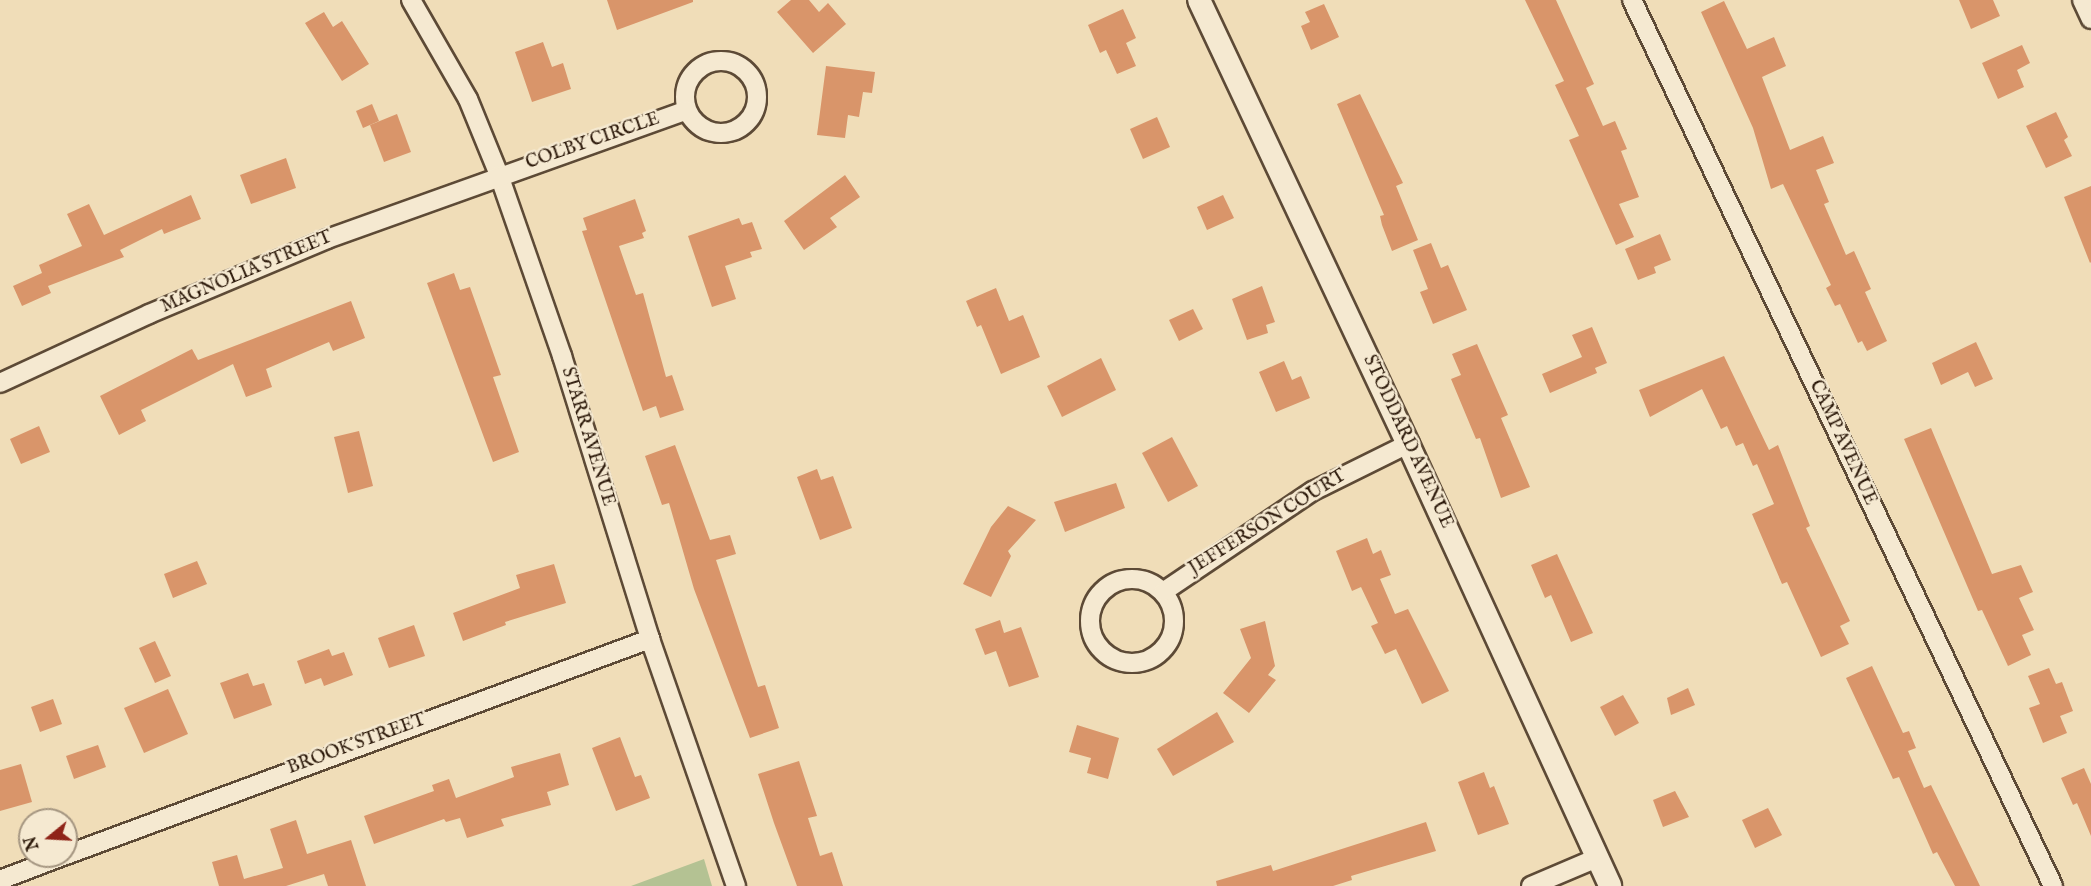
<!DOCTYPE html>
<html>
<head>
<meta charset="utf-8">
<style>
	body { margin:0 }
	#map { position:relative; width:2091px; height:886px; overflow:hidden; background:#f0ddb8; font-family:"IM FELL English",serif }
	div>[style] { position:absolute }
	.green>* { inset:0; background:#b4c293 }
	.building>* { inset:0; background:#d9956a }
	.roads { filter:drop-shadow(2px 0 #5d4a36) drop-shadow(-2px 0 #5d4a36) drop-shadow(0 2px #5d4a36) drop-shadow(0 -2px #5d4a36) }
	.minor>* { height:18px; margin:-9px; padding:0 9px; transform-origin:9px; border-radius:9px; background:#f5e9d1 }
	.minor>.ring { margin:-9px; padding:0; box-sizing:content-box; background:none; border:18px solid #f5e9d1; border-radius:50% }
	.tertiary>* { height:22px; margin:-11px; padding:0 11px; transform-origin:11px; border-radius:11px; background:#f5e9d1 }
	span { translate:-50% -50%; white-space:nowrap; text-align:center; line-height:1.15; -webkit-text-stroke:5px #f5e9d1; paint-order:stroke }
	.street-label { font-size:18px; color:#2c190a }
	.north { position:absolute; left:18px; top:808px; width:60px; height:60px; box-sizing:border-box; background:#f5e9d1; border:2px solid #a59681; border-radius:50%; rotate:252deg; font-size:16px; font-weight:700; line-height:24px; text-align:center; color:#2c190a }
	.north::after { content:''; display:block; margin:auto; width:21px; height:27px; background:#8f2418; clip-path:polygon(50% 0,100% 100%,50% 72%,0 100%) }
</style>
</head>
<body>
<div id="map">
	<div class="green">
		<div style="clip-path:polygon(704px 859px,712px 886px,631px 886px)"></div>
	</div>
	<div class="building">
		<div style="clip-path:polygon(607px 0,693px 0,693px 2px,617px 30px)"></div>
		<div style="clip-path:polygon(791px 0,809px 0,819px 12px,828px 3px,846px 24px,813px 53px,777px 12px)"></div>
		<div style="clip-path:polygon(1525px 0,1556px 0,1594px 84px,1586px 88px,1603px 126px,1615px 121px,1627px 149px,1621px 151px,1639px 197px,1619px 204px,1634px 237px,1616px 245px,1569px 140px,1579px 136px,1555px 85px,1564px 81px)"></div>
		<div style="clip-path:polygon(1959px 0,1993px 0,2000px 16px,1971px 29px)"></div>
		<div style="clip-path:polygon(1724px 1px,1747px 49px,1774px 37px,1786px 66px,1762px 77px,1790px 150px,1823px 136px,1834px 163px,1816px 170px,1829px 202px,1824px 204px,1846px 255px,1854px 251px,1871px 289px,1865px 292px,1887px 341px,1867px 351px,1862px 341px,1858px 343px,1840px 304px,1835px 306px,1826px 288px,1831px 285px,1783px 184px,1771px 189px,1753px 128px,1701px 12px)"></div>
		<div style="clip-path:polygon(1324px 4px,1339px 37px,1311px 50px,1301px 26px,1310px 22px,1305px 12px)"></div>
		<div style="clip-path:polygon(1123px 9px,1136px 38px,1126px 43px,1136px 66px,1117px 74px,1106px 50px,1100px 53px,1088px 25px)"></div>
		<div style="clip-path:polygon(324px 12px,333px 27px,342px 21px,369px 64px,342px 81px,305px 23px)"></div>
		<div style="clip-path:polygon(543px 42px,552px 67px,563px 63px,571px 89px,532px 102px,515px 52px)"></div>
		<div style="clip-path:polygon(2022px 45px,2030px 63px,2017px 70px,2024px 87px,1998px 99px,1982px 63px)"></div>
		<div style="clip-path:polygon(826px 66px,875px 72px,872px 93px,863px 92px,859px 117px,848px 115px,845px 138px,817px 135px)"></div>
		<div style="clip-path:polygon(1360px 94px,1403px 183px,1396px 186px,1418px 240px,1392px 251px,1382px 225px,1380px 216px,1384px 215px,1337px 104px)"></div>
		<div style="clip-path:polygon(372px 104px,379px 121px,363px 128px,356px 111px)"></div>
		<div style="clip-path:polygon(2056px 112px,2068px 137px,2064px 140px,2072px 156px,2046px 168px,2026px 126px)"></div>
		<div style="clip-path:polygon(397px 114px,411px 152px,384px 162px,370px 125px)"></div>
		<div style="clip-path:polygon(1157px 117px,1170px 147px,1143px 159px,1130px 129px)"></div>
		<div style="clip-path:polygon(286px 158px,296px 188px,251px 204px,240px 175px)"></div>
		<div style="clip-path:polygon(845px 175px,860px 197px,830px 218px,837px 227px,804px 250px,784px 221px)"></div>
		<div style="clip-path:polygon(2091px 186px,2091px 262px,2090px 263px,2064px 197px)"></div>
		<div style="clip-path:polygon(191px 195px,201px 219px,164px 234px,162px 229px,120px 250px,124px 257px,48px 286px,51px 293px,22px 306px,13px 286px,42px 273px,39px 265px,82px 246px,67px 214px,89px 204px,104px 235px)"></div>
		<div style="clip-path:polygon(1223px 195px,1234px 218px,1207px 230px,1197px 207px)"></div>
		<div style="clip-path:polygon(635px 199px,646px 231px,642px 233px,644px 238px,619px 246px,636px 295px,643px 293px,666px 377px,672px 375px,684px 410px,660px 418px,656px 406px,643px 411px,582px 231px,587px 230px,583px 218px)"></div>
		<div style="clip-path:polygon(739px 218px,742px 225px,752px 222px,762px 249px,750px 252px,752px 257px,725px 266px,736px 299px,712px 307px,688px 236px)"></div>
		<div style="clip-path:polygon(1660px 234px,1671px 260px,1654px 267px,1656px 273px,1638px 280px,1625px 249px)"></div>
		<div style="clip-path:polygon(1431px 243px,1441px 268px,1448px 265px,1467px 310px,1433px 324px,1420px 292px,1428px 289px,1413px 250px)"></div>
		<div style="clip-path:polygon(454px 273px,460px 290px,470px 287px,501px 375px,493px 377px,519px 452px,493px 462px,427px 283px)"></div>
		<div style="clip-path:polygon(1262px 286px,1275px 322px,1266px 325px,1268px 333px,1247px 340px,1232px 299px)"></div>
		<div style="clip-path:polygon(996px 288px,1009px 321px,1023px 315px,1040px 357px,1001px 374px,981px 325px,977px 327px,966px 301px)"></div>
		<div style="clip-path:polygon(351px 301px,365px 338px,333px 351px,329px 342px,266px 369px,272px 387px,246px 397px,233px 364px,141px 410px,146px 421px,119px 435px,100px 396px,192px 349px,198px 360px)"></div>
		<div style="clip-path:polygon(1193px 309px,1203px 329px,1179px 341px,1169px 320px)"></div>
		<div style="clip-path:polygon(1592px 327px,1607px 363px,1595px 368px,1597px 373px,1550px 393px,1542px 374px,1582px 357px,1572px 335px)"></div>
		<div style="clip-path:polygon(1976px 342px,1993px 379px,1975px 387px,1968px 372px,1941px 385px,1932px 363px)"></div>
		<div style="clip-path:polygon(1477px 344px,1508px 415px,1501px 418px,1530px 487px,1501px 498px,1480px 438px,1476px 439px,1451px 379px,1461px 375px,1452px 354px)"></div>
		<div style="clip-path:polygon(1724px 356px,1769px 450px,1778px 445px,1810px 526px,1806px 528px,1850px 621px,1840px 626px,1849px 644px,1821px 657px,1787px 582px,1782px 584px,1752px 514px,1774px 504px,1757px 464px,1753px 466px,1743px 443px,1736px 446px,1727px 426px,1721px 429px,1702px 389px,1650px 417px,1639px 390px)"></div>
		<div style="clip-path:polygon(1101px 358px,1116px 390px,1062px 417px,1047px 386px)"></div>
		<div style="clip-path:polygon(1284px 361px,1292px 380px,1301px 376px,1310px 398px,1276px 412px,1259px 372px)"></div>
		<div style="clip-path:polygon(39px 426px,50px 452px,21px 464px,10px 439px)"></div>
		<div style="clip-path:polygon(1931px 428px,1992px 574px,2021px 565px,2033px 592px,2019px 598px,2034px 630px,2022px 635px,2031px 655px,2008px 666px,1982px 610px,1978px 611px,1904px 439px)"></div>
		<div style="clip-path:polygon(359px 431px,373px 486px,348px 493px,334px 437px)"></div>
		<div style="clip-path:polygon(1172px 437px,1198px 486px,1168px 502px,1142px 453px)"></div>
		<div style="clip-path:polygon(675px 445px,710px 540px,730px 535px,736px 554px,716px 560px,758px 687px,765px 685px,779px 728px,750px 738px,694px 589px,669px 503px,662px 505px,645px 456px)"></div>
		<div style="clip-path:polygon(817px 469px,821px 480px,833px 476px,852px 528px,820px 540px,797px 477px)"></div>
		<div style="clip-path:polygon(1116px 483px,1125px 508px,1065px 532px,1054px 502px)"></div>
		<div style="clip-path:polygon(1008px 506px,1036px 520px,1008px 551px,1011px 556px,991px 597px,963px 584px,991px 527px)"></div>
		<div style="clip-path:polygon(1367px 538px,1373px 554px,1381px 550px,1391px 575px,1380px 579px,1395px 614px,1408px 609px,1449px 691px,1422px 704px,1396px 649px,1385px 654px,1371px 626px,1378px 623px,1361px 587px,1352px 591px,1336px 551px)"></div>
		<div style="clip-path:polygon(1557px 554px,1593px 633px,1571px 642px,1551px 595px,1545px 598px,1531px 565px)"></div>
		<div style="clip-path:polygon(197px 561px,207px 584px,173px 598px,164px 574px)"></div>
		<div style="clip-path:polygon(554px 564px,566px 603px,505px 622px,506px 625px,463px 641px,453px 613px,520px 588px,516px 575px)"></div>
		<div style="clip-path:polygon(1000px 620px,1004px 633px,1021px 627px,1039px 677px,1009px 687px,996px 651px,985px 655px,975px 629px)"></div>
		<div style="clip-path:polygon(1265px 621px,1275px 666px,1268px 675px,1276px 680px,1249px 713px,1223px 693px,1251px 658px,1240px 629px)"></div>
		<div style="clip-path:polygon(414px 625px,425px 656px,389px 668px,378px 638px)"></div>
		<div style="clip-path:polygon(155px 641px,171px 676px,155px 683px,139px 648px)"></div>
		<div style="clip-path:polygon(329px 649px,332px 656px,344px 652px,353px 675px,324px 686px,321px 678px,305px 684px,297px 661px)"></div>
		<div style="clip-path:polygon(1872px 666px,1903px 733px,1909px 731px,1916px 748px,1908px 751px,1924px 788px,1931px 785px,1980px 886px,1955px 886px,1937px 852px,1933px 854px,1899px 777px,1893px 779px,1846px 678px)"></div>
		<div style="clip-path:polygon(2049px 668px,2056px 684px,2062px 682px,2073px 711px,2060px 716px,2067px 733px,2043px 743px,2029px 708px,2040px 704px,2028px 676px)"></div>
		<div style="clip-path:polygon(248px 673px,253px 686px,264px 683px,272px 705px,234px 719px,220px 683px)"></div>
		<div style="clip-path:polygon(1688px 688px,1695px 705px,1671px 715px,1667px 698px)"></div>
		<div style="clip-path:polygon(168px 689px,188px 734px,144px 753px,124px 708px)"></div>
		<div style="clip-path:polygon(1623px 695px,1639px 723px,1615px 736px,1600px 707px)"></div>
		<div style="clip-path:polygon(53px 699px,62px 724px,40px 732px,31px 707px)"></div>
		<div style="clip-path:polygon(1217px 712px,1234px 742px,1173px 776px,1157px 749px)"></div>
		<div style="clip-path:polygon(1077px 725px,1119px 738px,1108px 779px,1087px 773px,1091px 758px,1069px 752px)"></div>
		<div style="clip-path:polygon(620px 737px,635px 777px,641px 775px,650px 798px,616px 811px,592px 748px)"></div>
		<div style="clip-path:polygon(98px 745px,106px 767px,74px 779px,66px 756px)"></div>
		<div style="clip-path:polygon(560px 753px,569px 785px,547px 792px,551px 805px,501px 819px,504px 826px,467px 838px,460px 818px,446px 822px,444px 819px,374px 844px,364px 816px,434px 791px,432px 785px,449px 779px,456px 798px,514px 777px,511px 767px)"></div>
		<div style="clip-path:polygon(799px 761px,817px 816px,808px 818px,820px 856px,832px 852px,843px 886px,797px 886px,774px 823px,758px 774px)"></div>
		<div style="clip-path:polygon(21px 764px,32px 802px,0 811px,0 770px)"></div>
		<div style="clip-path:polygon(2084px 768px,2091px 784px,2091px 836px,2077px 803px,2073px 805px,2061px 778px)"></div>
		<div style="clip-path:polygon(1484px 772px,1490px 788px,1494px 786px,1509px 824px,1478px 835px,1458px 782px)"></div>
		<div style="clip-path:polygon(1675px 791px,1689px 817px,1663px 827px,1653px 800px)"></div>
		<div style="clip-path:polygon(1768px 808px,1782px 835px,1755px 848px,1742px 820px)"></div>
		<div style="clip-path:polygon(296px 820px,307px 854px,351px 840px,366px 886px,328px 886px,324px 874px,286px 886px,219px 886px,212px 862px,237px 855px,244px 879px,283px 868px,270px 829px)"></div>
		<div style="clip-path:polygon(1426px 822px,1436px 851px,1351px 876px,1352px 880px,1333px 886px,1217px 886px,1216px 881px,1271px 865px,1273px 871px)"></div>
	</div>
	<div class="roads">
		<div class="minor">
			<div style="left:411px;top:0;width:114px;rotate:60.1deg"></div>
			<div style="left:468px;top:99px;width:82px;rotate:67.8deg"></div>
			<div style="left:499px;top:175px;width:192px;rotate:70.8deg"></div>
			<div style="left:562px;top:356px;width:296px;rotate:72.7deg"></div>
			<div style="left:650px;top:639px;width:262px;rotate:70.8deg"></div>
			<div style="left:1632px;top:0;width:981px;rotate:64.58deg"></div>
			<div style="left:2082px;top:0;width:21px;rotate:65deg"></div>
			<div class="ring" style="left:685px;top:61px;width:54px;height:54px"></div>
			<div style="left:0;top:383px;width:164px;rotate:-24.8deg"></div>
			<div style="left:149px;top:314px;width:193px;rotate:-22.8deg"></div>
			<div style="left:327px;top:239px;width:382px;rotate:-19.7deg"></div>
			<div class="ring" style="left:1090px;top:579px;width:66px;height:66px"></div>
			<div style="left:1163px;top:592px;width:181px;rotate:-34deg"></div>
			<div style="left:1313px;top:491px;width:106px;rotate:-26.3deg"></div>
			<div style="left:66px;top:855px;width:623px;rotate:-20.3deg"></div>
			<div style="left:0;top:880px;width:67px;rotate:-20.9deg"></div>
			<div style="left:1531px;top:886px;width:72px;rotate:-23deg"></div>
		</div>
		<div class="tertiary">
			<div style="left:1199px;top:0;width:491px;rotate:64.8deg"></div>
			<div style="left:1408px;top:444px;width:486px;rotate:65.4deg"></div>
		</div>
	</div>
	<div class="street-label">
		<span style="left:593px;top:142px;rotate:-19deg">COLBY CIRCLE</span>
		<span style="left:247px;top:273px;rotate:-23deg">MAGNOLIA STREET</span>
		<span style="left:587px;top:437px;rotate:73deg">STARR AVENUE</span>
		<span style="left:1407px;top:442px;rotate:65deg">STODDARD AVENUE</span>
		<span style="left:1842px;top:443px;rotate:65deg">CAMP AVENUE</span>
		<span style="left:1268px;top:523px;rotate:-32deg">JEFFERSON COURT</span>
		<span style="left:357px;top:745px;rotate:-20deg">BROOK STREET</span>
	</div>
	<div class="north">N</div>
</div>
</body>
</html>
